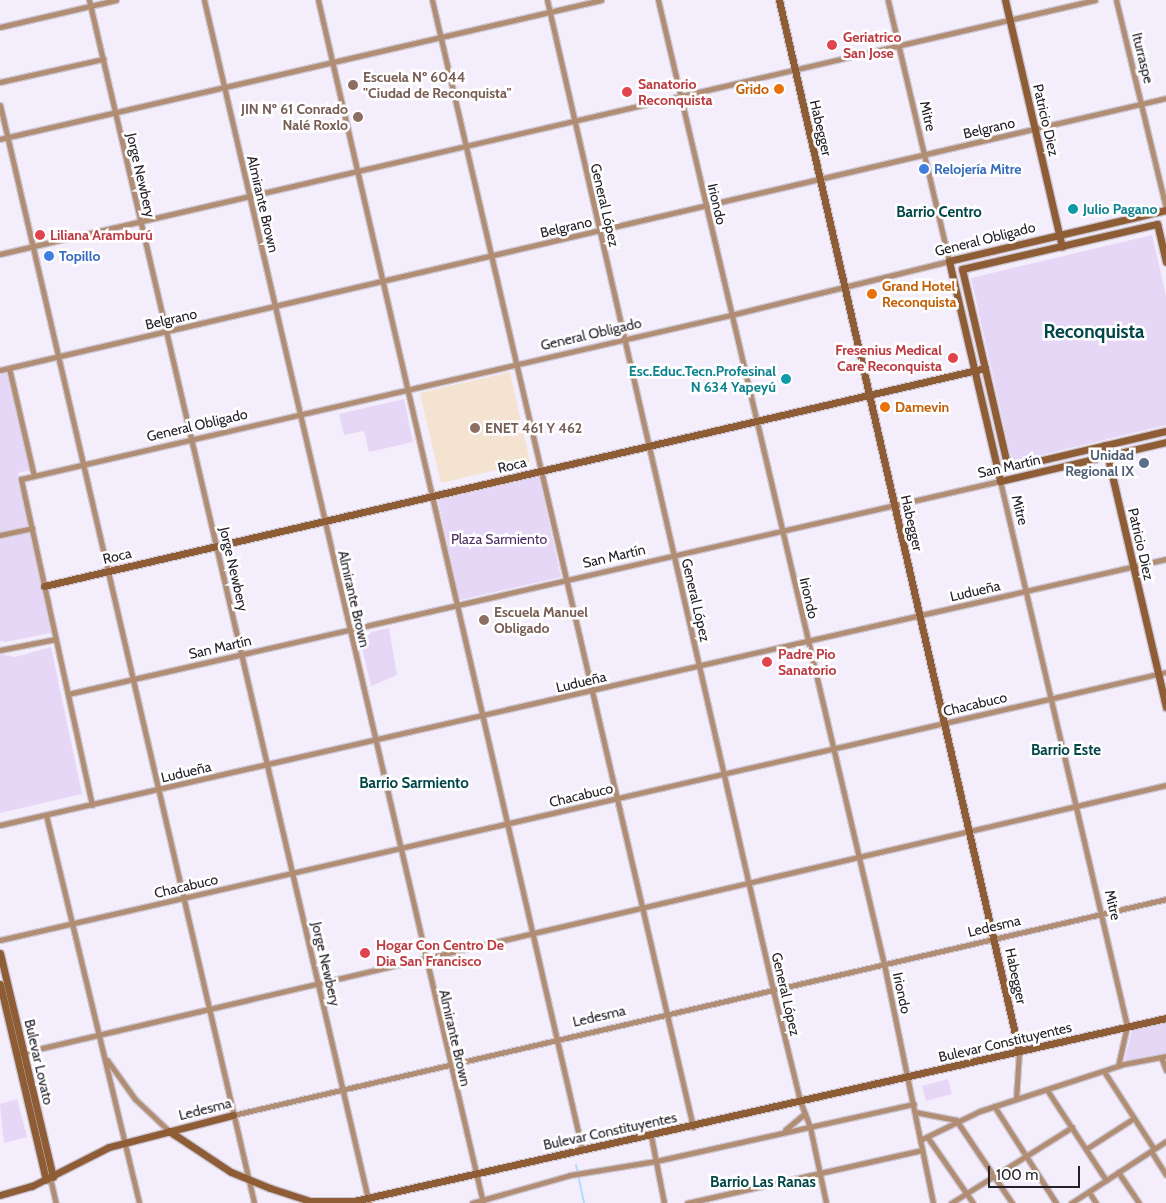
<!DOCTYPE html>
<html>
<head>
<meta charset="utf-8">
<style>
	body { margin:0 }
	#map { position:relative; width:1166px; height:1203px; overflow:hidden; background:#f4edfc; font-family:Cabin,sans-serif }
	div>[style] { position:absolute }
	.education>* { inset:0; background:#f5e3d2 }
	.green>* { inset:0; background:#e6d7f7 }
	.stream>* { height:2px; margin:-1px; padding:0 1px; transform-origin:1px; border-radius:1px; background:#b3dbfe }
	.roads { filter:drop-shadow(1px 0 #cec8d6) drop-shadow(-1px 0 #cec8d6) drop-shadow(0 1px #cec8d6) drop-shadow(0 -1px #cec8d6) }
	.street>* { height:5px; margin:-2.5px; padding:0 2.5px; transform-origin:2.5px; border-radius:2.5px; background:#b08d73 }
	.secondary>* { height:7px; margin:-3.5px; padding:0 3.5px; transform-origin:3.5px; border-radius:3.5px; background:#8e5d36 }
	.dots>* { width:14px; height:14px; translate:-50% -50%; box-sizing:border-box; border:2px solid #fff; border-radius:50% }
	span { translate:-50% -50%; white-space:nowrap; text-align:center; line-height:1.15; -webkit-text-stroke:5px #fff; paint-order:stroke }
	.health-label { font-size:14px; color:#be3a42; font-weight:700 }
	.left { translate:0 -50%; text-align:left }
	.right { translate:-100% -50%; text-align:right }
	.street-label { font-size:14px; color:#232027 }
	.education-label { font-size:14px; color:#785e54; font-weight:700 }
	.food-label { font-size:14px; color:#c56008; font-weight:700 }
	.shop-label { font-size:14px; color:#366cbe; font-weight:700 }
	.culture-label { font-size:14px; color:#0d838f; font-weight:700 }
	.service-label { font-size:14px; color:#4e5e75; font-weight:700 }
	.park-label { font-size:14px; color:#492d63 }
	.neighbourhood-label { font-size:15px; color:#034649; font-weight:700 }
	.district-label { font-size:19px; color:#034649; font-weight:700 }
	.scale { position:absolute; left:988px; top:1166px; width:92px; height:22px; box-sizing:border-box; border:2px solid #232027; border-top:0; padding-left:6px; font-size:15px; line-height:18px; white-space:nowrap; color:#232027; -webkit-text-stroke:4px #fff; paint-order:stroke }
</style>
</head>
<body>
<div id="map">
	<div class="education">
		<div style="clip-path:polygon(510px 372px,530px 462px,441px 483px,420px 393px)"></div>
	</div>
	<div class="green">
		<div style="clip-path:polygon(1152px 235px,1166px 296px,1166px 425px,1012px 462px,971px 278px)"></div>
		<div style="clip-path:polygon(8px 372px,30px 470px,18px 473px,51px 633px,6px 642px,0 641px,0 374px)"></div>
		<div style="clip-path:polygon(404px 399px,413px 442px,369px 452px,364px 431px,344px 435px,339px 414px)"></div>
		<div style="clip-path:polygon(539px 477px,561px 577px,460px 600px,438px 500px)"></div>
		<div style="clip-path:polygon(389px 628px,397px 675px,371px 686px,359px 635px)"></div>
		<div style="clip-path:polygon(51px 647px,82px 794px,0 813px,0 654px,15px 657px)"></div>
		<div style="clip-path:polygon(1166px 1022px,1166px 1054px,1124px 1063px,1132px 1030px)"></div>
		<div style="clip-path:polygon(948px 1079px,952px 1094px,926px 1101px,922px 1086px)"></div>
		<div style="clip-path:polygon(17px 1099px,27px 1137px,4px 1143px,0 1104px)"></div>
	</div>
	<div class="stream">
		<div style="left:576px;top:1165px;width:39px;rotate:78deg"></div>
	</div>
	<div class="roads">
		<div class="street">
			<div style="left:89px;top:0;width:1235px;rotate:76.9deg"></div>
			<div style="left:204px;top:0;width:1235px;rotate:76.94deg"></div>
			<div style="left:318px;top:0;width:1179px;rotate:77.06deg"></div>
			<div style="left:432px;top:0;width:1157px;rotate:76.96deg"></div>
			<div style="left:547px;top:0;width:1015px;rotate:77.14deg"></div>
			<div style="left:773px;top:990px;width:114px;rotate:76.3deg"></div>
			<div style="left:800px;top:1101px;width:28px;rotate:69deg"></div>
			<div style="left:810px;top:1127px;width:78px;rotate:78.1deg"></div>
			<div style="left:658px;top:0;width:990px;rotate:76.81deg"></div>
			<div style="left:884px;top:964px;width:244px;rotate:78.4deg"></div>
			<div style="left:1116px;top:0;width:215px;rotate:76.5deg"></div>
			<div style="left:0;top:27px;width:119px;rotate:-13.1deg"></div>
			<div style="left:0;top:82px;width:106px;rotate:-12.6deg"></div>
			<div style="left:0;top:105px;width:1127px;rotate:76.97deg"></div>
			<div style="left:0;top:139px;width:617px;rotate:-13.02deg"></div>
			<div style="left:0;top:254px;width:1124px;rotate:-13.06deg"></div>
			<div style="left:9px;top:368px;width:111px;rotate:77deg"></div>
			<div style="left:0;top:370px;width:1197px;rotate:-13.13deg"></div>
			<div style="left:0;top:535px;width:33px;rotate:-12deg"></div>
			<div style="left:0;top:650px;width:57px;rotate:-11.1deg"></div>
			<div style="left:68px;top:694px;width:956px;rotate:-12.87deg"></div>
			<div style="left:1000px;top:481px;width:560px;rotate:76.88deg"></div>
			<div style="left:1127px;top:1026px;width:41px;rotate:102.7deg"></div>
			<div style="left:92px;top:805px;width:334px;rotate:-102.3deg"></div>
			<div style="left:21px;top:479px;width:729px;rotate:-13.01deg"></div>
			<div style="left:731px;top:315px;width:225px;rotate:-13.9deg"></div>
			<div style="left:949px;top:261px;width:268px;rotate:-103.2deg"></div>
			<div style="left:46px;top:815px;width:399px;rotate:76.5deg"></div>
			<div style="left:0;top:825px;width:1196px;rotate:-12.85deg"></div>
			<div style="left:0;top:940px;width:1196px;rotate:-12.94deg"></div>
			<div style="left:21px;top:1053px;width:1176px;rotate:-13.17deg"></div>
			<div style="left:1161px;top:1057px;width:14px;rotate:69deg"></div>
			<div style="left:107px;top:1060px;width:48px;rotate:54.3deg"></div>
			<div style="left:135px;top:1099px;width:47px;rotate:43.3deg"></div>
			<div style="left:1105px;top:1073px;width:90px;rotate:57.2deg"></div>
			<div style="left:1047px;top:1090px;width:108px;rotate:56.8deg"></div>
			<div style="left:1016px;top:1099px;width:48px;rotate:-86.4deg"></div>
			<div style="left:994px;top:1106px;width:115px;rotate:57.4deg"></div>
			<div style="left:915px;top:1112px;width:42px;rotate:11deg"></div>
			<div style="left:956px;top:1120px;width:100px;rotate:56deg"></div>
			<div style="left:233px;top:1115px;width:958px;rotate:-13.03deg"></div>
			<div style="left:785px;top:1130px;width:26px;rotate:-40deg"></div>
			<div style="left:651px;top:1136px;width:68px;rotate:79deg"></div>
			<div style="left:928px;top:1138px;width:79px;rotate:55.3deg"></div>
			<div style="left:920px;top:1140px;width:67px;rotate:-25.8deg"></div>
			<div style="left:980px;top:1111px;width:151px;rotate:-18.1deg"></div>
			<div style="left:1124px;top:1064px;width:43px;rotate:-10.8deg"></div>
			<div style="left:1086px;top:1149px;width:57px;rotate:-32.9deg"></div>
			<div style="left:1151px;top:1151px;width:28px;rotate:58deg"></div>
			<div style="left:1118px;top:1172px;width:37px;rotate:56deg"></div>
			<div style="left:50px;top:1178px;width:26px;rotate:77deg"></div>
			<div style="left:1089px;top:1192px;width:13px;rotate:58deg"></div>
			<div style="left:472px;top:1203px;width:102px;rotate:-15.9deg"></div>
			<div style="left:570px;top:1175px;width:87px;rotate:-9.2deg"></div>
			<div style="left:656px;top:1161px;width:264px;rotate:-12.5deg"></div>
			<div style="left:687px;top:1203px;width:241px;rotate:-12.7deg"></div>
			<div style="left:951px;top:1203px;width:143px;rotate:-32.1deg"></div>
			<div style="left:1071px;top:1203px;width:113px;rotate:-33.1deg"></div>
		</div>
		<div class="secondary">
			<div style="left:779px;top:0;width:1078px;rotate:77.14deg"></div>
			<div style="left:1005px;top:0;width:253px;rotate:77deg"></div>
			<div style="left:1166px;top:210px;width:223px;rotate:166.8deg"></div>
			<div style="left:949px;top:261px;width:226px;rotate:76.9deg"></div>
			<div style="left:1000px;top:481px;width:171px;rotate:-13.2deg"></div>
			<div style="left:1166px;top:262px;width:39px;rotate:-103deg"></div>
			<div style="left:1157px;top:224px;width:200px;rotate:167deg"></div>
			<div style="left:962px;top:269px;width:204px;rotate:77deg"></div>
			<div style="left:1008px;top:468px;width:162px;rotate:-13.2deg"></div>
			<div style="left:1105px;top:445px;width:269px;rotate:76.9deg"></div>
			<div style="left:44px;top:586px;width:966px;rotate:-13.04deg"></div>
			<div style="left:0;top:953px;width:230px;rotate:76.7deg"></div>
			<div style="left:0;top:984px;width:201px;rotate:76.8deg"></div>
			<div style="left:169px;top:1131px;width:74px;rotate:33.5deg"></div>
			<div style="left:231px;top:1172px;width:42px;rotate:22.3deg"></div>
			<div style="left:270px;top:1188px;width:42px;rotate:18deg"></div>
			<div style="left:310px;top:1201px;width:44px"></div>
			<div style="left:354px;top:1201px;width:832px;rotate:-12.7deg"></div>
			<div style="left:0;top:1195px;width:33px;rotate:-16deg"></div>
			<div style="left:32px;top:1186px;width:86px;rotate:-26.9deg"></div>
			<div style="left:109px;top:1147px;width:128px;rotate:-14.5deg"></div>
		</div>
	</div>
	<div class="dots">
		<div style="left:832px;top:45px;background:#e0444e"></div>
		<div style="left:353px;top:85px;background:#8d6e63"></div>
		<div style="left:779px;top:89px;background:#e8710a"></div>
		<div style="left:627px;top:92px;background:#e0444e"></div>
		<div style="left:358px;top:117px;background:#8d6e63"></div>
		<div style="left:924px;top:169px;background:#3f7fe0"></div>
		<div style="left:1073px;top:209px;background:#0f9aa8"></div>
		<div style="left:40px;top:235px;background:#e0444e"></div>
		<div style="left:49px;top:256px;background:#3f7fe0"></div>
		<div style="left:872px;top:294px;background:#e8710a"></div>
		<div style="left:953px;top:358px;background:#e0444e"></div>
		<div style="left:786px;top:379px;background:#0f9aa8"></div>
		<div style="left:885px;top:407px;background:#e8710a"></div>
		<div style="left:475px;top:428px;background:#8d6e63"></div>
		<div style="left:1144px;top:463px;background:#5c6f8a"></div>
		<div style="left:484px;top:620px;background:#8d6e63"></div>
		<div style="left:767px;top:662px;background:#e0444e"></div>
		<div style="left:365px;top:953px;background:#e0444e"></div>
	</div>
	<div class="health-label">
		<span class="left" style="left:843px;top:45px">Geriatrico<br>San Jose</span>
		<span class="left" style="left:638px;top:92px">Sanatorio<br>Reconquista</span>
		<span class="left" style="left:50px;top:235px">Liliana Aramburú</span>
		<span class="right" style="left:942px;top:358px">Fresenius Medical<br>Care Reconquista</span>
		<span class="left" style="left:778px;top:662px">Padre Pio<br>Sanatorio</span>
		<span class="left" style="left:376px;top:953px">Hogar Con Centro De<br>Dia San Francisco</span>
	</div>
	<div class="street-label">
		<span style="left:1143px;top:58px;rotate:76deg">Iturraspe</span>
		<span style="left:928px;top:116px;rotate:77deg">Mitre</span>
		<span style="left:1046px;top:120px;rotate:77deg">Patricio Diez</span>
		<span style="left:821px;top:128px;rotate:77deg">Habegger</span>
		<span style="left:989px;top:128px;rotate:-13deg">Belgrano</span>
		<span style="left:141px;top:175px;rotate:77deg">Jorge Newbery</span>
		<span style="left:263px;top:204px;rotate:77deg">Almirante Brown</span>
		<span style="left:717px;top:204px;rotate:77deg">Iriondo</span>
		<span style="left:605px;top:205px;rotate:77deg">General López</span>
		<span style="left:566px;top:227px;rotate:-13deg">Belgrano</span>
		<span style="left:985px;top:239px;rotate:-14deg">General Obligado</span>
		<span style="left:171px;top:319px;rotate:-13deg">Belgrano</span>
		<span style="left:591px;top:334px;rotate:-13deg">General Obligado</span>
		<span style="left:197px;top:425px;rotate:-13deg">General Obligado</span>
		<span style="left:512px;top:465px;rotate:-13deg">Roca</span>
		<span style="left:1009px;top:466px;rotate:-13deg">San Martín</span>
		<span style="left:1020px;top:510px;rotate:76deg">Mitre</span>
		<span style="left:912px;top:523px;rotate:77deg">Habegger</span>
		<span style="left:1141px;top:544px;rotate:77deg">Patricio Diez</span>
		<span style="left:117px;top:556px;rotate:-13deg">Roca</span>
		<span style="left:614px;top:556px;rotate:-13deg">San Martín</span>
		<span style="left:234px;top:569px;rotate:77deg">Jorge Newbery</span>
		<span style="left:975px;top:591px;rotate:-13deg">Ludueña</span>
		<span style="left:809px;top:598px;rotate:77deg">Iriondo</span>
		<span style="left:354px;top:599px;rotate:77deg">Almirante Brown</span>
		<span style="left:696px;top:600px;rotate:77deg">General López</span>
		<span style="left:220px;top:647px;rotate:-13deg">San Martín</span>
		<span style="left:581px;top:682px;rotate:-13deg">Ludueña</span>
		<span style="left:975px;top:704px;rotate:-13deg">Chacabuco</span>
		<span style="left:186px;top:772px;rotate:-13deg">Ludueña</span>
		<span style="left:581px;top:795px;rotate:-13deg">Chacabuco</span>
		<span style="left:186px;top:886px;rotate:-13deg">Chacabuco</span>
		<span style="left:1113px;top:905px;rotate:77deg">Mitre</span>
		<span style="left:994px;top:926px;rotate:-13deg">Ledesma</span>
		<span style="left:326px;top:964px;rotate:77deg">Jorge Newbery</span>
		<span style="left:1016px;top:976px;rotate:78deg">Habegger</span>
		<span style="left:902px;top:993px;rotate:78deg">Iriondo</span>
		<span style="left:786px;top:994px;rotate:77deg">General López</span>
		<span style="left:599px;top:1016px;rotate:-13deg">Ledesma</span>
		<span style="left:455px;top:1038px;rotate:77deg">Almirante Brown</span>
		<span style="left:1005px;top:1042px;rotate:-13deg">Bulevar Constituyentes</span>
		<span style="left:39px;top:1062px;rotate:77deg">Bulevar Lovato</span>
		<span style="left:205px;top:1109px;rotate:-14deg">Ledesma</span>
		<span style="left:610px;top:1131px;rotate:-12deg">Bulevar Constituyentes</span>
	</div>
	<div class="education-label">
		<span class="left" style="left:363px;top:85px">Escuela Nº 6044<br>"Ciudad de Reconquista"</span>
		<span class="right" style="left:348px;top:117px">JIN Nº 61 Conrado<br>Nalé Roxlo</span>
		<span class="left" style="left:485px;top:428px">ENET 461 Y 462</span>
		<span class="left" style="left:494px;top:620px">Escuela Manuel<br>Obligado</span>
	</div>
	<div class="food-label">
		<span class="right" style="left:769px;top:89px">Grido</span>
		<span class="left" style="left:882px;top:294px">Grand Hotel<br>Reconquista</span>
		<span class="left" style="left:895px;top:407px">Damevin</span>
	</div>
	<div class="shop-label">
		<span class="left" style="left:934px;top:169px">Relojería Mitre</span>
		<span class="left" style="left:59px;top:256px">Topillo</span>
	</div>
	<div class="culture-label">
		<span class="left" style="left:1083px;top:209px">Julio Pagano</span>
		<span class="right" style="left:776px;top:379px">Esc.Educ.Tecn.Profesinal<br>N 634 Yapeyú</span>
	</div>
	<div class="service-label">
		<span class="right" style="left:1134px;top:463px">Unidad<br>Regional IX</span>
	</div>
	<div class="park-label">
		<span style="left:499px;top:539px">Plaza Sarmiento</span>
	</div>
	<div class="neighbourhood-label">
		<span style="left:939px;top:213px">Barrio Centro</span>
		<span style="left:1066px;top:751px">Barrio Este</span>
		<span style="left:414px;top:784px">Barrio Sarmiento</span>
		<span style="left:763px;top:1183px">Barrio Las Ranas</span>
	</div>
	<div class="district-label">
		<span style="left:1094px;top:332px">Reconquista</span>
	</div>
	<div class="scale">100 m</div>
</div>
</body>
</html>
